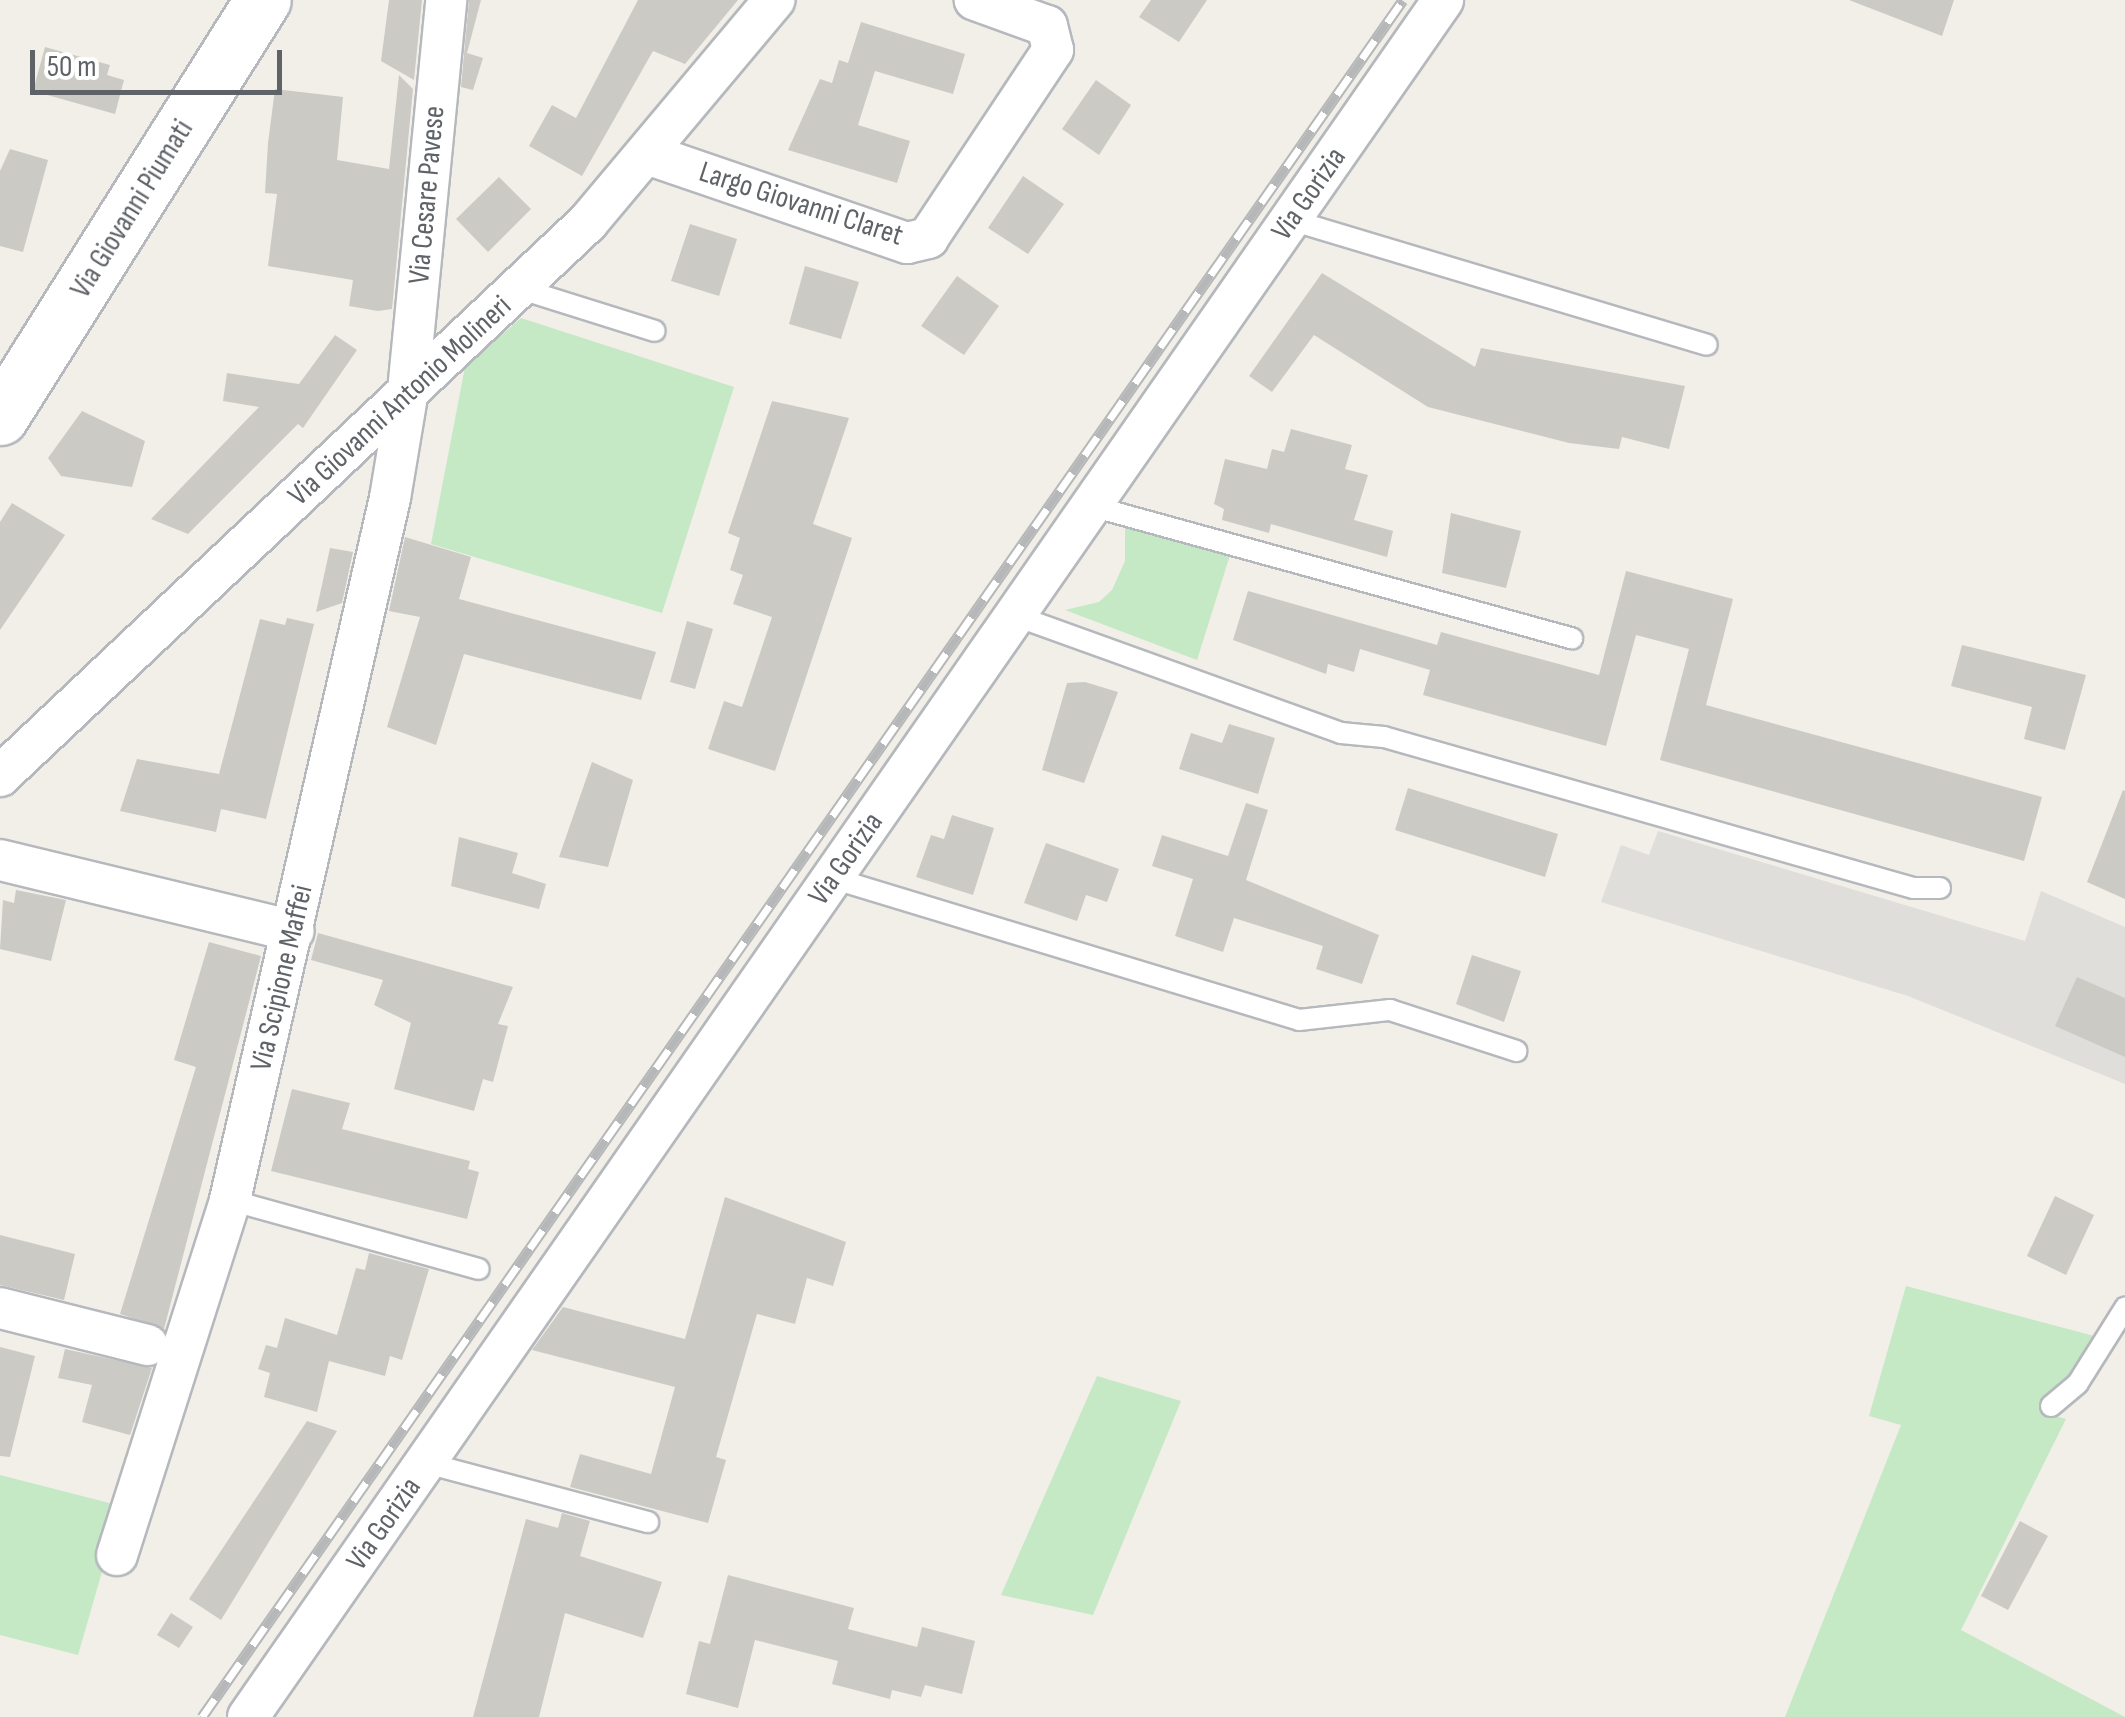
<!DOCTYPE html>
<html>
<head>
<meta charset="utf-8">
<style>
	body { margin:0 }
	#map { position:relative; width:2125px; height:1717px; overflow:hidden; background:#f1efe8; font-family:"Sofia Sans Condensed",sans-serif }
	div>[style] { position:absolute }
	.industrial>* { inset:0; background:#e0deda }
	.green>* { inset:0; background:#c5e8c5 }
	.building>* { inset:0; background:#cccac5 }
	.roads { filter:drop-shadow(2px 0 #b5b8bc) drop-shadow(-2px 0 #b5b8bc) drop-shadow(0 2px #b5b8bc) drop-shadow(0 -2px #b5b8bc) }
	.lane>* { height:20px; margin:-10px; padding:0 10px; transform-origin:10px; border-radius:10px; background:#fff }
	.street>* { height:40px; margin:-20px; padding:0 20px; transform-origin:20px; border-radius:20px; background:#fff }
	.secondary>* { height:55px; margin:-27.5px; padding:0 27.5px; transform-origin:27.5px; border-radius:27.5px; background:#fff }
	.rail>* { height:11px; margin-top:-5.5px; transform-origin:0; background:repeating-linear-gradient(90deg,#fff 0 22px,#b6b7b8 0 44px); box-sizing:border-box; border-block:2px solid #b6b7b8 }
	span { translate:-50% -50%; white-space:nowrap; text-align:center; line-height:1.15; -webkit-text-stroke:8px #fff; paint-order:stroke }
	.street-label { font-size:30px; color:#5f6368 }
	.scale { position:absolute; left:30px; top:50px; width:252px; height:45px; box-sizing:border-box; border:5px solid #5f6368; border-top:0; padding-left:12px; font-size:30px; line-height:35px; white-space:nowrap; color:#5f6368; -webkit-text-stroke:8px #fff; paint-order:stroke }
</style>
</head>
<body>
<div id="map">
	<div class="industrial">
		<div style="clip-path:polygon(1658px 831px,2025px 941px,2041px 891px,2125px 927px,2125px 1084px,1908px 996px,1601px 902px,1621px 845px,1649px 855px)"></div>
	</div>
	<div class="green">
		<div style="clip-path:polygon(521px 318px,734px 387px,662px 613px,431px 544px,465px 367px)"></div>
		<div style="clip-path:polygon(1125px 522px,1231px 552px,1197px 660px,1065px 610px,1099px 602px,1112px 590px,1125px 561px)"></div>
		<div style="clip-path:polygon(1906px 1286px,2098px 1337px,2065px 1387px,2048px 1399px,2042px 1412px,2066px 1419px,1961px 1630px,2125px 1717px,1785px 1717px,1901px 1425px,1869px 1416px)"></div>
		<div style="clip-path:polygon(1097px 1376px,1181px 1401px,1093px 1615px,1001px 1595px)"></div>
		<div style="clip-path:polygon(0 1475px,121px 1506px,78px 1655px,0 1635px)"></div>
	</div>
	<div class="building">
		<div style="clip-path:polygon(389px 0,422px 0,414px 80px,381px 61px)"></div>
		<div style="clip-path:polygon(469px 0,481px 0,467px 53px,483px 58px,473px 90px,461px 87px)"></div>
		<div style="clip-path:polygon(638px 0,738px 0,685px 64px,653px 51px,582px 176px,529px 146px,552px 105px,576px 118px)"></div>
		<div style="clip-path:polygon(1151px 0,1207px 0,1179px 42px,1139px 17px)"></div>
		<div style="clip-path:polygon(1849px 0,1954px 0,1942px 36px)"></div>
		<div style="clip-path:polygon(861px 22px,965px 54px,953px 94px,875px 71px,858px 125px,910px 141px,897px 183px,788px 150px,820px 79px,832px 83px,839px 60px,848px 63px)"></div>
		<div style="clip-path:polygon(45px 47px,110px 65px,107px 75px,124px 80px,115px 114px,33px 91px)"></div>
		<div style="clip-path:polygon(399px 75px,413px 89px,392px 309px,378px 311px,349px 306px,353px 280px,268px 266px,277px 194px,265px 193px,268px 143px,275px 89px,343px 97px,337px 160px,389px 169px)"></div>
		<div style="clip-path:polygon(1096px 80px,1131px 105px,1099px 155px,1062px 129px)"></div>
		<div style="clip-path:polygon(10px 149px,48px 160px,23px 252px,0 246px,0 171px)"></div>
		<div style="clip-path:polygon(1023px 176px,1064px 204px,1028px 254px,988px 228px)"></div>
		<div style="clip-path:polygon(499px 177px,531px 209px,488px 252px,456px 219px)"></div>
		<div style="clip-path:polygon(690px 224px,737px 239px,719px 296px,671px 281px)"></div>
		<div style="clip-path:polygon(805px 266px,859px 282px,841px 339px,789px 324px)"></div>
		<div style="clip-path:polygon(1322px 273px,1475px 367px,1481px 348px,1685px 386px,1669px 449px,1622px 437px,1619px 449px,1569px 443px,1428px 407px,1314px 335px,1272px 392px,1249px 376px)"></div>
		<div style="clip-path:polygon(957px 276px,999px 306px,964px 355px,921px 326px)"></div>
		<div style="clip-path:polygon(335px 335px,357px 350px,303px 428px,298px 424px,188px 534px,151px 519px,259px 407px,223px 401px,227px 373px,299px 384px)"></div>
		<div style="clip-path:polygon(772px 401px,849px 418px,813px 524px,852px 538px,775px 771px,708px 749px,724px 701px,742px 707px,772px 617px,733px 604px,743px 575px,730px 570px,740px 538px,728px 533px)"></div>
		<div style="clip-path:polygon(82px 411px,145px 441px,132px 487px,61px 476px,48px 458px)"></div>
		<div style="clip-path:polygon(1291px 429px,1352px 445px,1345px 469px,1368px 475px,1354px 520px,1393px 531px,1387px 557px,1271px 524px,1269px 533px,1222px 520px,1224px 509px,1214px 504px,1225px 459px,1267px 469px,1272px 449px,1284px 452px)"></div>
		<div style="clip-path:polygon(12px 503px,65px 535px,0 630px,0 522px)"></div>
		<div style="clip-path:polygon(1451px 513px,1521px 531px,1506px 588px,1442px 573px)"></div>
		<div style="clip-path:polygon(405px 537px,471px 557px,459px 599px,656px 652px,641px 700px,464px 654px,436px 745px,387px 727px,420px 617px,389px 611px)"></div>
		<div style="clip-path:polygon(330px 548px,353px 552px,342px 603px,316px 612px)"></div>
		<div style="clip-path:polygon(1626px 571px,1733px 599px,1706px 705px,2042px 797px,2024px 861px,1660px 760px,1689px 649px,1636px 635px,1606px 746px,1423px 695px,1430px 670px,1360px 649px,1354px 672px,1328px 664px,1326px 674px,1233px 640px,1248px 591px,1437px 645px,1441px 632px,1599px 675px)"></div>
		<div style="clip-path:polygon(287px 618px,314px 624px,266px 819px,221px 809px,216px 832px,120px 811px,137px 759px,219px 774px,260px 619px,285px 625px)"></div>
		<div style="clip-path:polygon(687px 621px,713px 629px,695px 689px,670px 682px)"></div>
		<div style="clip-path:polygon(1962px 645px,2086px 675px,2065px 750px,2024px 739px,2032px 707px,1951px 686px)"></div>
		<div style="clip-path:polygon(1085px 682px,1118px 692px,1084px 783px,1042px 770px,1067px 683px)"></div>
		<div style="clip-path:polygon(1229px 724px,1275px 738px,1258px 794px,1179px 769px,1191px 733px,1222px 743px)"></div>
		<div style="clip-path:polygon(592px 762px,633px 780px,608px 867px,559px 857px)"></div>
		<div style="clip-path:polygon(1408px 788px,1558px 834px,1545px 877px,1395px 830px)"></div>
		<div style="clip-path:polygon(2123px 790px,2125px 791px,2125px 899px,2087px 882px)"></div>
		<div style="clip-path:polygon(1246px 803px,1268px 810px,1246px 880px,1379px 935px,1362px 984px,1316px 969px,1323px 946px,1234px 918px,1223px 952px,1175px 936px,1193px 879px,1152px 866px,1162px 835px,1228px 856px)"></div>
		<div style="clip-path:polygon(952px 815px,994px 828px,973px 895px,916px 877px,931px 835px,944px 839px)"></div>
		<div style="clip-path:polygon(459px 837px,518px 853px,512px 873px,546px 884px,539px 909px,451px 886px)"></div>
		<div style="clip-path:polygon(1046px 843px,1119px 869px,1107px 902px,1086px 895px,1077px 921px,1024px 903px)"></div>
		<div style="clip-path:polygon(16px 890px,66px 900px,51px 961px,0 949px,3px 900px,14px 903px)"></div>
		<div style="clip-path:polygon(318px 933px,513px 987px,498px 1024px,508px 1026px,493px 1082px,483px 1079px,474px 1111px,394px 1089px,411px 1023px,374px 1005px,383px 980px,311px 960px)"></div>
		<div style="clip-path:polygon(209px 942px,261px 956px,164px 1329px,120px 1314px,196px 1067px,174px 1060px)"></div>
		<div style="clip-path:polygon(1472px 955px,1521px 971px,1504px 1022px,1456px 1004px)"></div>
		<div style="clip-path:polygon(2077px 977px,2125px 998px,2125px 1057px,2055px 1026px)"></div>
		<div style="clip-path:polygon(292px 1089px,350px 1103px,342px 1129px,470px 1161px,468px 1169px,479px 1172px,467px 1219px,271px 1171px)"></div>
		<div style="clip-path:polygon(2055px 1196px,2094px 1215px,2066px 1275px,2027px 1256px)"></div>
		<div style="clip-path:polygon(725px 1197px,846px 1242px,833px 1286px,807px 1278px,795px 1324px,757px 1314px,716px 1457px,726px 1460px,708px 1523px,570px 1487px,580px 1454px,651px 1474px,675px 1387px,532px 1350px,563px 1307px,685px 1339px)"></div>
		<div style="clip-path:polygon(0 1235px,75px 1254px,64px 1300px,0 1285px)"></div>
		<div style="clip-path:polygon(369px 1253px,429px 1269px,402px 1360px,390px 1356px,385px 1376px,329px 1361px,317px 1412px,264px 1397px,270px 1373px,258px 1369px,266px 1345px,277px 1348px,285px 1318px,337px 1335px,356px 1268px,365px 1270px)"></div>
		<div style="clip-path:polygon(0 1347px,35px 1356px,10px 1457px,0 1456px)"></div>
		<div style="clip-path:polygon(65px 1349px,152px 1368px,130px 1435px,82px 1422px,92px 1385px,58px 1378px)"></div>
		<div style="clip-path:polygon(307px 1421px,337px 1431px,221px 1620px,189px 1599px)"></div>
		<div style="clip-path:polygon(562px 1513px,590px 1521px,580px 1556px,662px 1582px,643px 1638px,565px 1613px,539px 1717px,473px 1717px,526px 1519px,558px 1528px)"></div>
		<div style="clip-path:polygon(2020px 1521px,2048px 1536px,2008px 1610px,1981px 1596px)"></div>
		<div style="clip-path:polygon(728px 1575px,854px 1608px,848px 1629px,917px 1647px,922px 1627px,975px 1641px,962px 1694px,925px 1685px,921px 1697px,892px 1690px,890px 1699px,832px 1684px,838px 1661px,755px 1640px,738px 1708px,686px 1694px,699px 1641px,710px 1644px)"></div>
		<div style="clip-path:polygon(171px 1613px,193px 1627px,179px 1648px,157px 1635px)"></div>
	</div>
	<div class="roads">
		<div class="lane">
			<div style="left:1291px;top:220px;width:434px;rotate:16.7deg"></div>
			<div style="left:521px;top:289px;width:140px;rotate:17.4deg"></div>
			<div style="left:1095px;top:507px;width:495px;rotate:15.4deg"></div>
			<div style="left:1019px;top:617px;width:342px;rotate:19.8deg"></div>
			<div style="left:1341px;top:733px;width:43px;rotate:5.3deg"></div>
			<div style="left:1384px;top:737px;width:550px;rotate:15.93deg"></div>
			<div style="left:1913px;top:888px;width:27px"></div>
			<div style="left:832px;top:878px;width:488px;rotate:16.9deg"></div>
			<div style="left:1299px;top:1020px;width:92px;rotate:-6.3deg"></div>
			<div style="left:1390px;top:1010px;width:133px;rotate:18deg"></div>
			<div style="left:230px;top:1200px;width:258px;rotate:15.5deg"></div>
			<div style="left:2051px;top:1406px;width:35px;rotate:-40deg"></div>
			<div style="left:2078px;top:1383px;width:89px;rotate:-57.9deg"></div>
			<div style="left:426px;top:1463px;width:230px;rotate:14.9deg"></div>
		</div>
		<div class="street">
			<div style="left:647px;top:154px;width:275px;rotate:18.9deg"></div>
			<div style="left:907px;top:243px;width:22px;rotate:-13deg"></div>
			<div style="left:928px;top:238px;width:226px;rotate:-56.4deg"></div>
			<div style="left:1053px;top:50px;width:25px;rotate:-104deg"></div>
			<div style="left:1047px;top:26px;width:77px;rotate:-160.1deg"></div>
			<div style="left:0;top:776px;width:808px;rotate:-43.29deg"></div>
			<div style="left:588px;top:222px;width:290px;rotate:-50deg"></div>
			<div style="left:0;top:860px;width:302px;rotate:13.6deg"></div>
			<div style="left:0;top:1308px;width:152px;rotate:14.1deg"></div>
			<div style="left:117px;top:1555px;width:373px;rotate:-72.3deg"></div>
			<div style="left:230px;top:1200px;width:720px;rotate:-77.16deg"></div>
			<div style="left:390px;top:498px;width:109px;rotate:-80.5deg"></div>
			<div style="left:408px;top:391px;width:393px;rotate:-84.4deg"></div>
			<div style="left:248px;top:1717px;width:2092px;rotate:-55.16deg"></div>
		</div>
		<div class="secondary">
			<div style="left:0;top:417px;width:493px;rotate:-57.8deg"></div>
		</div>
	</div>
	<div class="rail">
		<div style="left:202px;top:1717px;width:2095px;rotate:-55.03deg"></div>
	</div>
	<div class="street-label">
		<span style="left:1309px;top:194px;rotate:-55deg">Via Gorizia</span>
		<span style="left:427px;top:195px;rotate:-85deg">Via Cesare Pavese</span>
		<span style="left:801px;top:204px;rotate:18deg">Largo Giovanni Claret</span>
		<span style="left:132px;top:209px;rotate:-58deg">Via Giovanni Piumati</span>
		<span style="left:400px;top:401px;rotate:-43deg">Via Giovanni Antonio Molineri</span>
		<span style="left:846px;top:859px;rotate:-55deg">Via Gorizia</span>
		<span style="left:282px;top:978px;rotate:-77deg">Via Scipione Maffei</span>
		<span style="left:384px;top:1524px;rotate:-55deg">Via Gorizia</span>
	</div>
	<div class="scale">50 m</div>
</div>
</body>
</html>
